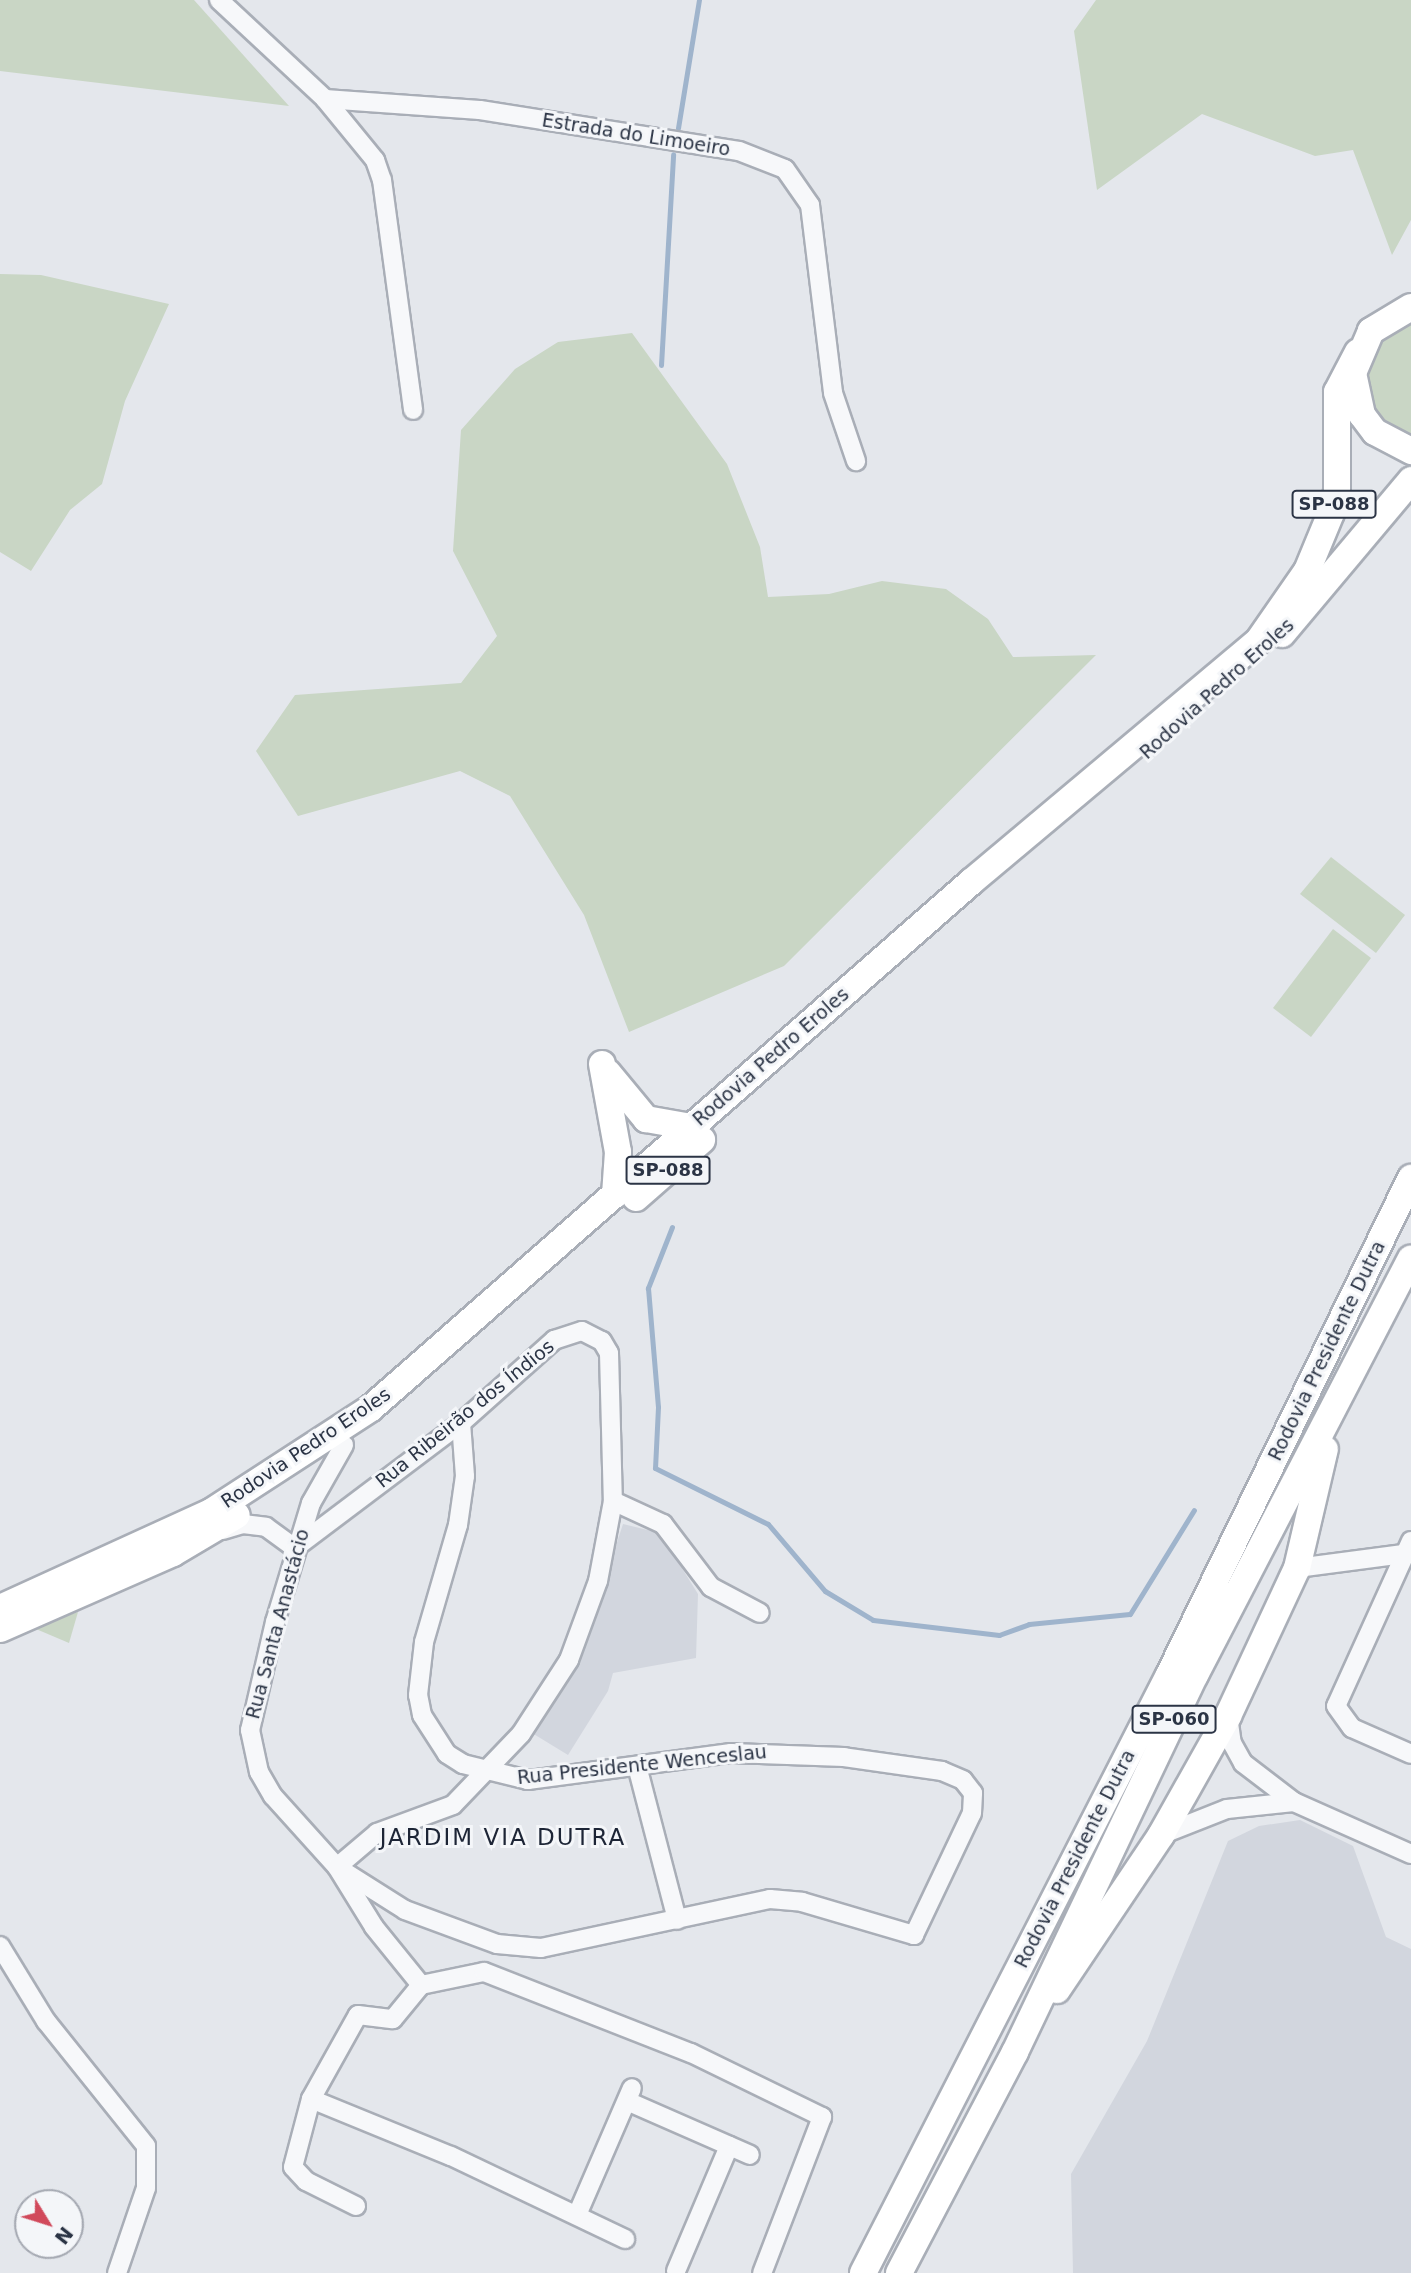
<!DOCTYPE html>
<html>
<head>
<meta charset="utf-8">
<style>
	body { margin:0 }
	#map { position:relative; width:1411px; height:2273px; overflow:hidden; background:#e4e7ec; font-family:"DejaVu Sans",sans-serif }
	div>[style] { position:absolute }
	.built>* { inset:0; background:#d2d6de }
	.green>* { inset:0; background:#c9d6c5 }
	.stream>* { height:5px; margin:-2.5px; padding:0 2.5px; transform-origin:2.5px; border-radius:2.5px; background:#9fb4cc }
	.roads { filter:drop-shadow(2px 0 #a9aeb7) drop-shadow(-2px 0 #a9aeb7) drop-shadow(0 2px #a9aeb7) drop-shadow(0 -2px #a9aeb7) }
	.minor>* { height:18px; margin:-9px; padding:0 9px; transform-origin:9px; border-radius:9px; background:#f7f8fa }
	.highway>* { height:26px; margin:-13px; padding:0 13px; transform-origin:13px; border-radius:13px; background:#fff }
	span { translate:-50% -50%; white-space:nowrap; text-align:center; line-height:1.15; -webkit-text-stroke:6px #f4f6f9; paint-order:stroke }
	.shield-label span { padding:2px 5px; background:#f4f6f9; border:2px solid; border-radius:5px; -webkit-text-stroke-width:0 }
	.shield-label { font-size:18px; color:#2b3445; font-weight:700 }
	.street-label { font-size:19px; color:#2b3445 }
	.quarter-label { font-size:23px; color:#1d2536; letter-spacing:2px }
	.north { position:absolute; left:14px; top:2189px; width:70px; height:70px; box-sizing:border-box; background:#f4f6f9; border:2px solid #a4a8b1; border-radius:50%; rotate:128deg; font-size:19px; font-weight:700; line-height:28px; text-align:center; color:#2b3445 }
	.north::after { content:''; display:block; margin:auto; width:24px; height:32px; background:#d1495b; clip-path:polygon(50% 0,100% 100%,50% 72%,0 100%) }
</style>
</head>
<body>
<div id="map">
	<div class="built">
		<div style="clip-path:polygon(623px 1524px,660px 1533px,698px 1594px,696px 1658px,613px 1673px,608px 1691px,568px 1755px,532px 1733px,581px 1653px)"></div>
		<div style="clip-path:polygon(1300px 1820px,1353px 1846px,1386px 1937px,1411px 1949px,1411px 2273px,1073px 2273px,1071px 2174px,1147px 2041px,1228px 1841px,1259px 1826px)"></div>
	</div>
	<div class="green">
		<div style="clip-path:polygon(0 0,194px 0,289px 106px,0 71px)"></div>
		<div style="clip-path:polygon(1096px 0,1411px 0,1411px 220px,1392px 255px,1353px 150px,1315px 156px,1202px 114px,1097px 190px,1074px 31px)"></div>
		<div style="clip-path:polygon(0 274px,41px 275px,169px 304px,125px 401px,102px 484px,70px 510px,31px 571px,0 552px)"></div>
		<div style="clip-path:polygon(1411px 322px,1411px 438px,1387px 426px,1375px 411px,1366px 373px,1383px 337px)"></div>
		<div style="clip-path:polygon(632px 333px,727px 464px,760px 547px,768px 597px,829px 594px,882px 581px,946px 589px,988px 619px,1013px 657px,1096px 655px,784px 966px,629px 1032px,584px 915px,510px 796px,460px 771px,298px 816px,256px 751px,295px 695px,461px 683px,497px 636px,453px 551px,461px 430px,515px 369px,558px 342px)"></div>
		<div style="clip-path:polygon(1331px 857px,1405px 915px,1376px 953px,1300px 894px)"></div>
		<div style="clip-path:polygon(1333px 929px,1371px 958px,1311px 1037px,1273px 1008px)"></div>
		<div style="clip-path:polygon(78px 1612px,69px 1643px,36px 1629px,72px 1614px)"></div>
	</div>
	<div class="stream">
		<div style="left:678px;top:128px;width:130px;rotate:-80.7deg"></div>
		<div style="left:661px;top:365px;width:211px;rotate:-86.7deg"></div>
		<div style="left:672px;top:1227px;width:66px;rotate:111.5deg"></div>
		<div style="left:648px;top:1288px;width:119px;rotate:85.2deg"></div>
		<div style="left:658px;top:1407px;width:61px;rotate:92.8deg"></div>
		<div style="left:655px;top:1468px;width:126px;rotate:26.4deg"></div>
		<div style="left:768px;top:1524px;width:88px;rotate:49.6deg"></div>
		<div style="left:825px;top:1591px;width:56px;rotate:31.1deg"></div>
		<div style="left:873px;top:1620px;width:127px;rotate:6.8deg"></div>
		<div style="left:999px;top:1635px;width:32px;rotate:-20deg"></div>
		<div style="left:1029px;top:1624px;width:101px;rotate:-5.7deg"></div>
		<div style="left:1130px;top:1614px;width:122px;rotate:-58.4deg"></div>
	</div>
	<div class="roads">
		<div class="minor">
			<div style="left:219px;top:0;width:145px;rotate:43deg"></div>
			<div style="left:325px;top:99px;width:155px;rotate:4.1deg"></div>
			<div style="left:480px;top:110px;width:262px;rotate:9deg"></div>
			<div style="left:739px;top:151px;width:49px;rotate:21.4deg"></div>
			<div style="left:785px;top:169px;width:44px;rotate:55.2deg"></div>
			<div style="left:810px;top:205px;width:189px;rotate:83deg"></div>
			<div style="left:833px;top:393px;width:72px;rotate:71.3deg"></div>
			<div style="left:325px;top:99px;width:79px;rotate:50.7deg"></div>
			<div style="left:375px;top:160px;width:21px;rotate:71deg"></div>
			<div style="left:382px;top:180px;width:232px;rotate:82.3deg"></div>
			<div style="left:344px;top:1445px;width:67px;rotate:119.6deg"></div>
			<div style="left:311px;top:1503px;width:124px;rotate:106.8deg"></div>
			<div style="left:275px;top:1622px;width:111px;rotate:103deg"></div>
			<div style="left:250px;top:1730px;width:43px;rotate:77.9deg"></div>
			<div style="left:259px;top:1772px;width:28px;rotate:60deg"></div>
			<div style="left:273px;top:1796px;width:96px;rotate:48deg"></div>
			<div style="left:337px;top:1867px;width:70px;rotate:58.3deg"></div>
			<div style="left:374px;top:1927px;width:75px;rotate:51deg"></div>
			<div style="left:421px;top:1985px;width:64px;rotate:-11.7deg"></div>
			<div style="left:484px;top:1972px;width:222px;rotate:21.4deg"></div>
			<div style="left:691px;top:2053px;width:146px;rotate:26deg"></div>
			<div style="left:822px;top:2117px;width:167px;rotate:111deg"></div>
			<div style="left:613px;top:1501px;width:55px;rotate:24.7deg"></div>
			<div style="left:663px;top:1524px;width:79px;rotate:52.7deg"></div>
			<div style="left:711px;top:1587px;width:55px;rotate:28deg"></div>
			<div style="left:223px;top:1530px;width:21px;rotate:-17deg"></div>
			<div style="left:243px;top:1524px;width:23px;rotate:7deg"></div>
			<div style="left:266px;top:1527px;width:36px;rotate:36deg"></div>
			<div style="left:1411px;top:1541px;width:181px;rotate:114.4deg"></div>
			<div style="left:1336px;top:1706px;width:27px;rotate:54deg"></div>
			<div style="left:1352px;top:1728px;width:64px;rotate:23.8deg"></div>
			<div style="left:295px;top:1548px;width:208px;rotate:-37deg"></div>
			<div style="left:461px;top:1423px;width:125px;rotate:-41.7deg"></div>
			<div style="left:554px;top:1340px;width:29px;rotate:-18deg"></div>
			<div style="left:582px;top:1331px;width:22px;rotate:27deg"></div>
			<div style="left:602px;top:1341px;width:14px;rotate:60deg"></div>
			<div style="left:609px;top:1353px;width:148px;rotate:88.5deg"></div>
			<div style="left:613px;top:1501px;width:81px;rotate:100.6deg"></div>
			<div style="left:598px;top:1581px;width:84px;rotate:110.2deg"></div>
			<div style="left:569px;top:1660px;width:88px;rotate:123deg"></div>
			<div style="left:521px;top:1734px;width:98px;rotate:133.8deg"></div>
			<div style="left:453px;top:1805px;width:81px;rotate:159.8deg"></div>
			<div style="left:377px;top:1833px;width:52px;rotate:139.6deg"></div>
			<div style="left:1297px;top:1568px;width:115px;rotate:-7.5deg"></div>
			<div style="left:1228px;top:1716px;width:27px;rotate:82deg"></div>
			<div style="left:1232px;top:1743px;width:23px;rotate:61deg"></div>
			<div style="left:1243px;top:1763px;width:64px;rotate:37.4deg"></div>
			<div style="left:1294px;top:1802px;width:128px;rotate:24deg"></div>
			<div style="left:637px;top:1766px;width:159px;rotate:75.4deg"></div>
			<div style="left:1161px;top:1835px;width:71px;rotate:-21.5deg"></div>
			<div style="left:1227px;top:1809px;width:67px;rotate:-6deg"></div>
			<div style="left:337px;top:1867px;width:80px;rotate:32.3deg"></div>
			<div style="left:405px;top:1910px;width:98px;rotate:20.3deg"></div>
			<div style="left:497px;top:1944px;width:44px;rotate:5.2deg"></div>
			<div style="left:541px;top:1948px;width:234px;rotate:-12.1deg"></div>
			<div style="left:770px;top:1899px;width:32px;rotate:5deg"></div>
			<div style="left:802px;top:1902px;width:117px;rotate:16.4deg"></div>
			<div style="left:914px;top:1935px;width:135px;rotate:-64.6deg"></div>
			<div style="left:972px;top:1813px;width:20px;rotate:-87deg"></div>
			<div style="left:973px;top:1793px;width:16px;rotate:-128deg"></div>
			<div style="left:963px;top:1780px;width:23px;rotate:-157deg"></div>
			<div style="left:942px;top:1771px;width:99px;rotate:-171.9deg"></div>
			<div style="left:844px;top:1757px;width:113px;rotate:-178deg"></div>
			<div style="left:731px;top:1753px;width:205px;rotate:172.4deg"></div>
			<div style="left:528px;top:1780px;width:67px;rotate:-166.2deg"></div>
			<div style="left:463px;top:1764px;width:19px;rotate:-148deg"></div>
			<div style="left:447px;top:1754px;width:46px;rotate:-122.7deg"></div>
			<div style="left:422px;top:1715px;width:20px;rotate:-101deg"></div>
			<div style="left:418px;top:1695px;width:53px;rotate:-83.5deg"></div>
			<div style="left:424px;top:1642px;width:122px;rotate:-73.8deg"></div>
			<div style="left:458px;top:1525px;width:49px;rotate:-81.9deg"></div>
			<div style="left:465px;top:1476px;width:53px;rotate:-94.3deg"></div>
			<div style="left:0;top:1946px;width:88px;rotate:58.5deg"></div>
			<div style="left:46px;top:2021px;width:160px;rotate:51.3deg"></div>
			<div style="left:146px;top:2146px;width:42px;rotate:90deg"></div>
			<div style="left:146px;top:2188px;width:90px;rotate:108.8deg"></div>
			<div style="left:311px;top:2099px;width:151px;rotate:22.2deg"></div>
			<div style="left:451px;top:2156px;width:193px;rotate:25.5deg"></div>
			<div style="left:627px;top:2101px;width:134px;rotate:23.7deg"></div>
			<div style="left:356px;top:2206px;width:56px;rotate:-153.4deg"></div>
			<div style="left:306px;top:2181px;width:19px;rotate:-133deg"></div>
			<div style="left:293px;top:2167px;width:70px;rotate:-75.2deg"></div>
			<div style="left:311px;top:2099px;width:96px;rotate:-60.8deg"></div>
			<div style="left:358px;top:2015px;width:35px;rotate:7deg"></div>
			<div style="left:393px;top:2019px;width:44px;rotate:-50.5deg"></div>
			<div style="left:577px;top:2215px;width:138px;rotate:-66.6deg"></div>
			<div style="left:676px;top:2271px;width:136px;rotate:-67deg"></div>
		</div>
		<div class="highway">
			<div style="left:1411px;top:307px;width:47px;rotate:149deg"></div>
			<div style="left:1371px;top:331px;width:46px;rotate:113.2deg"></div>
			<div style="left:1353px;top:373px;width:43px;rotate:77.9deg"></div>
			<div style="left:1362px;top:415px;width:21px;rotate:53deg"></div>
			<div style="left:1375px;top:432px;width:41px;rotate:27.8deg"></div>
			<div style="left:1282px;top:634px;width:201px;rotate:-50deg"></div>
			<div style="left:602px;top:1064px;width:89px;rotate:79.7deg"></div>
			<div style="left:618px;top:1152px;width:43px;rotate:94deg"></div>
			<div style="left:608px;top:1073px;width:60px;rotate:50.4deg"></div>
			<div style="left:646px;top:1119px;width:46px;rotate:10.1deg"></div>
			<div style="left:636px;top:1198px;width:88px;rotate:-41.3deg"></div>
			<div style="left:0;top:1608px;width:232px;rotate:-24.5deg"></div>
			<div style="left:211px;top:1512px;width:191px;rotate:-33deg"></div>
			<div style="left:371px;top:1408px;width:798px;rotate:-41.24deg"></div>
			<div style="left:971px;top:882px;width:376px;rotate:-40deg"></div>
			<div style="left:1259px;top:640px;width:84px;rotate:-55.2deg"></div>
			<div style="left:1307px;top:571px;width:63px;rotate:-67.5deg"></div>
			<div style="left:1331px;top:513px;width:22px;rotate:-74deg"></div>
			<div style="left:1337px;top:492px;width:100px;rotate:-90deg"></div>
			<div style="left:1337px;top:392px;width:45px;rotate:-62.3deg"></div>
			<div style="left:0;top:1629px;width:189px;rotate:-23.7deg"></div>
			<div style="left:173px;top:1553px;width:74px;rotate:-30.7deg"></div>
			<div style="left:1057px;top:1990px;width:187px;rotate:-56.1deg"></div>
			<div style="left:1161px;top:1835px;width:137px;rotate:-60.6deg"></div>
			<div style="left:1228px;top:1716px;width:163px;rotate:-65deg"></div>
			<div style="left:1297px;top:1568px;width:122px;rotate:-76.8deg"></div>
			<div style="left:863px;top:2273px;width:672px;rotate:-62.9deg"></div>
			<div style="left:1169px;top:1675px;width:553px;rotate:-64.04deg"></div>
			<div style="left:899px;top:2273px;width:250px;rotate:-62.3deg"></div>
			<div style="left:1015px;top:2052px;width:418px;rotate:-64.5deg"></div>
			<div style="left:1195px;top:1675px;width:469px;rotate:-62.6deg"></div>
		</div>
	</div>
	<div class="shield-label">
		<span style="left:1334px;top:504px">SP-088</span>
		<span style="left:668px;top:1170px">SP-088</span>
		<span style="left:1174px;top:1719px">SP-060</span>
	</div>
	<div class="street-label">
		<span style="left:636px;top:135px;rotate:9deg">Estrada do Limoeiro</span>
		<span style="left:1217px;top:689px;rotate:-42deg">Rodovia Pedro Eroles</span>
		<span style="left:771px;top:1057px;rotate:-41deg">Rodovia Pedro Eroles</span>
		<span style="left:1327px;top:1351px;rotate:-64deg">Rodovia Presidente Dutra</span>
		<span style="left:465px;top:1414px;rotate:-39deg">Rua Ribeirão dos Índios</span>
		<span style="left:306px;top:1448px;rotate:-34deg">Rodovia Pedro Eroles</span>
		<span style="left:278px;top:1624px;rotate:-75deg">Rua Santa Anastácio</span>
		<span style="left:642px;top:1765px;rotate:-6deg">Rua Presidente Wenceslau</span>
		<span style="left:1075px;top:1859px;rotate:-63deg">Rodovia Presidente Dutra</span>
	</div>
	<div class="quarter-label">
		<span style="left:503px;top:1837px">JARDIM VIA DUTRA</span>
	</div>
	<div class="north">N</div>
</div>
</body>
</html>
